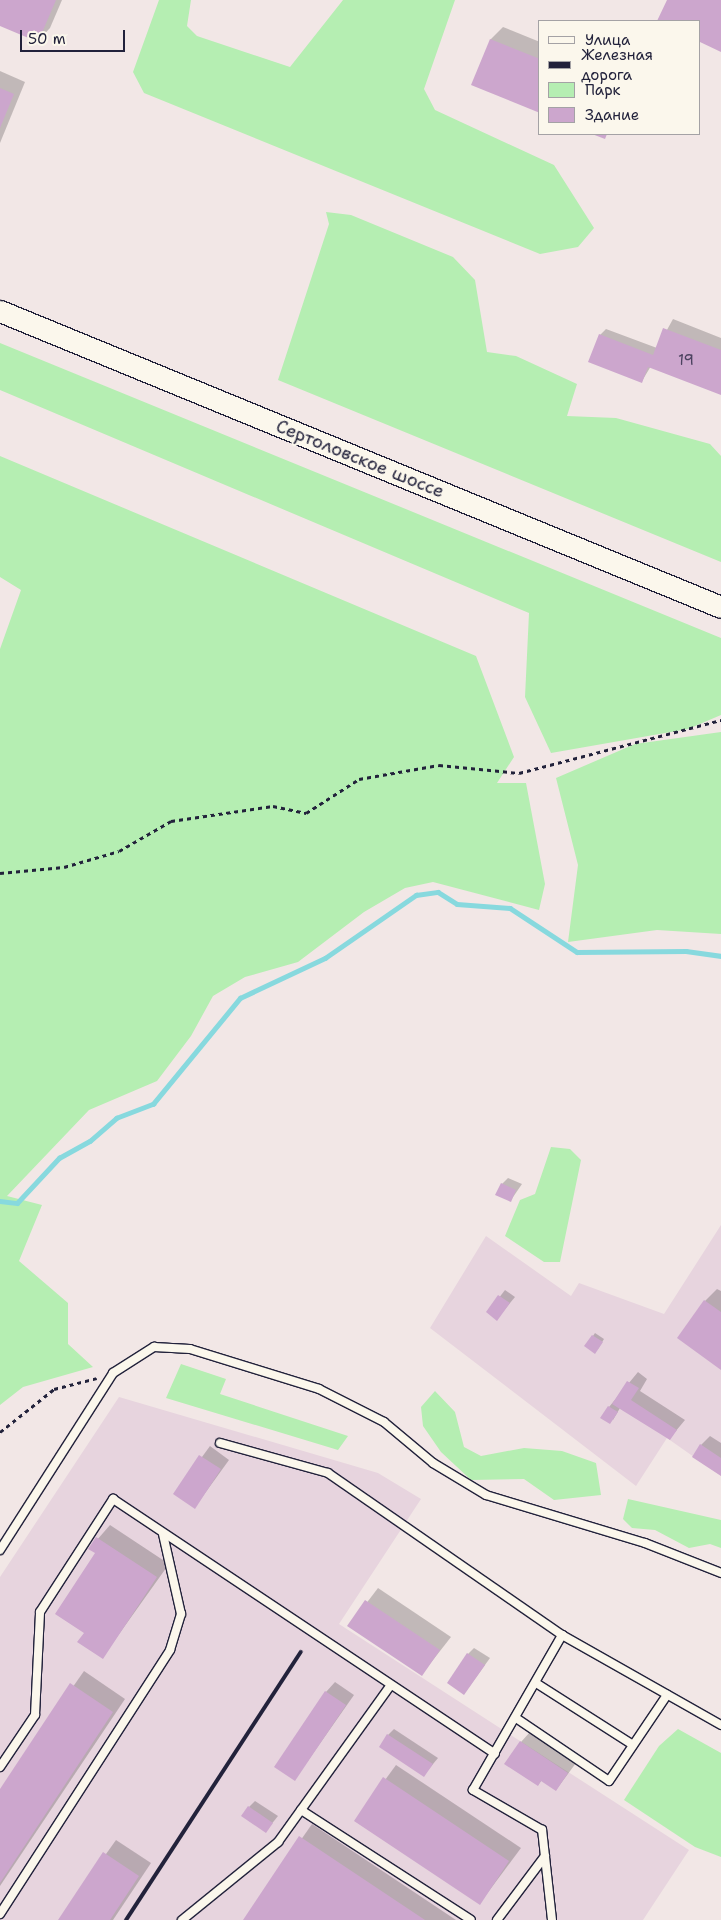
<!DOCTYPE html>
<html>
<head>
<meta charset="utf-8">
<style>
	body { margin:0 }
	#map { position:relative; width:721px; height:1920px; overflow:hidden; background:#f2e7e6; font-family:"Shantell Sans",sans-serif }
	div>[style] { position:absolute }
	.built>* { inset:0; background:#e7d4de }
	.green>* { inset:0; background:#b5eeb2 }
	.shadow>* { inset:0; background:#0003 }
	.stream>* { height:4.5px; margin:-2.25px; padding:0 2.25px; transform-origin:2.25px; border-radius:2.25px; background:#87d9de }
	.building>* { inset:0; background:#cca6cd }
	.path>* { height:2.5px; margin-top:-1.25px; transform-origin:0; background:repeating-linear-gradient(90deg,#22223b 0 4px,transparent 0 8px) }
	.roads { filter:drop-shadow(1px 0 #22223b) drop-shadow(-1px 0 #22223b) drop-shadow(0 1px #22223b) drop-shadow(0 -1px #22223b) }
	.service>* { height:8px; margin:-4px; padding:0 4px; transform-origin:4px; border-radius:4px; background:#fbf7ec }
	.secondary>* { height:21px; margin:-10.5px; padding:0 10.5px; transform-origin:10.5px; border-radius:10.5px; background:#fbf7ec }
	.rail>* { height:4px; margin:-2px; padding:0 2px; transform-origin:2px; border-radius:2px; background:#22223b }
	span { translate:-50% -50%; white-space:nowrap; text-align:center; line-height:1.15; -webkit-text-stroke:4.5px #fbf7ec; paint-order:stroke }
	.number-label { font-size:15px; color:#4c4360 }
	.number-label span { -webkit-text-stroke-width:0 }
	.street-label { font-size:18px; color:#22223b }
	.legend { position:absolute; left:538px; top:20px; width:162px; height:115px; box-sizing:border-box; background:#fbf7ec; border:1px solid #a4a2a5; margin:0; padding:6px 9px; list-style:none; font-size:15px; color:#22223b }
	.legend li { display:flex; align-items:center; gap:10px; height:25px }
	.legend b { width:25px; border:1px solid #a4a2a5 }
	.scale { position:absolute; left:20px; top:30px; width:105px; height:22px; box-sizing:border-box; border:2px solid #22223b; border-top:0; padding-left:6px; font-size:15px; line-height:18px; white-space:nowrap; color:#22223b; -webkit-text-stroke:4px #fbf7ec; paint-order:stroke }
</style>
</head>
<body>
<div id="map">
	<div class="built">
		<div style="clip-path:polygon(721px 1225px,721px 1476px,667px 1438px,636px 1486px,430px 1328px,486px 1236px,571px 1296px,579px 1283px,664px 1314px)"></div>
		<div style="clip-path:polygon(119px 1397px,378px 1473px,421px 1499px,339px 1624px,689px 1850px,643px 1920px,0 1920px,0 1577px)"></div>
	</div>
	<div class="green">
		<div style="clip-path:polygon(159px 0,191px 0,187px 26px,197px 36px,290px 67px,343px 0,455px 0,424px 89px,435px 110px,554px 165px,594px 228px,578px 247px,540px 254px,144px 93px,133px 72px)"></div>
		<div style="clip-path:polygon(326px 212px,351px 215px,453px 257px,475px 280px,487px 352px,516px 356px,577px 384px,567px 416px,616px 418px,710px 444px,721px 456px,721px 562px,278px 380px,329px 224px)"></div>
		<div style="clip-path:polygon(0 343px,721px 638px,721px 715px,688px 729px,551px 753px,525px 697px,529px 613px,0 390px)"></div>
		<div style="clip-path:polygon(0 456px,476px 656px,514px 757px,497px 783px,526px 783px,545px 884px,539px 910px,433px 882px,405px 888px,364px 912px,298px 962px,245px 977px,213px 996px,191px 1036px,157px 1081px,89px 1110px,7px 1196px,42px 1205px,19px 1261px,68px 1303px,68px 1344px,93px 1367px,23px 1387px,0 1405px,0 649px,21px 590px,0 577px)"></div>
		<div style="clip-path:polygon(721px 732px,721px 934px,657px 930px,568px 942px,578px 865px,556px 778px,635px 744px)"></div>
		<div style="clip-path:polygon(551px 1147px,570px 1149px,581px 1160px,560px 1262px,544px 1262px,505px 1236px,520px 1200px,535px 1194px)"></div>
		<div style="clip-path:polygon(181px 1364px,226px 1379px,220px 1394px,348px 1436px,338px 1450px,166px 1398px)"></div>
		<div style="clip-path:polygon(435px 1391px,455px 1412px,464px 1447px,481px 1456px,524px 1448px,562px 1451px,596px 1463px,601px 1495px,554px 1500px,524px 1479px,471px 1480px,441px 1452px,423px 1426px,421px 1407px)"></div>
		<div style="clip-path:polygon(628px 1499px,721px 1520px,721px 1548px,710px 1544px,689px 1548px,655px 1530px,632px 1528px,623px 1519px)"></div>
		<div style="clip-path:polygon(678px 1729px,721px 1753px,721px 1857px,695px 1847px,624px 1800px,659px 1746px)"></div>
	</div>
	<div class="shadow">
		<div style="clip-path:polygon(0 0,62px 0,50px 28px,38px 41px,0 25px)"></div>
		<div style="clip-path:polygon(668px 0,721px 0,721px 50px,700px 41px,700px 21px,659px 21px)"></div>
		<div style="clip-path:polygon(503px 27px,540px 42px,540px 111px,473px 84px,491px 39px)"></div>
		<div style="clip-path:polygon(0 71px,25px 82px,0 143px)"></div>
		<div style="clip-path:polygon(673px 319px,721px 338px,721px 393px,651px 366px,642px 381px,600px 335px,606px 329px,657px 348px)"></div>
		<div style="clip-path:polygon(508px 1178px,522px 1184px,511px 1200px,502px 1184px)"></div>
		<div style="clip-path:polygon(717px 1289px,721px 1291px,721px 1368px,705px 1301px)"></div>
		<div style="clip-path:polygon(505px 1290px,515px 1297px,497px 1319px,488px 1312px)"></div>
		<div style="clip-path:polygon(595px 1333px,604px 1339px,598px 1349px,586px 1346px)"></div>
		<div style="clip-path:polygon(638px 1372px,647px 1379px,640px 1391px,685px 1420px,670px 1438px,620px 1408px,613px 1420px,609px 1407px)"></div>
		<div style="clip-path:polygon(710px 1436px,721px 1443px,721px 1474px,701px 1445px)"></div>
		<div style="clip-path:polygon(210px 1446px,229px 1460px,195px 1507px,175px 1494px)"></div>
		<div style="clip-path:polygon(110px 1525px,169px 1564px,102px 1658px,86px 1632px,97px 1553px,90px 1548px)"></div>
		<div style="clip-path:polygon(378px 1588px,451px 1637px,422px 1674px,349px 1626px)"></div>
		<div style="clip-path:polygon(474px 1648px,490px 1658px,464px 1694px,468px 1654px)"></div>
		<div style="clip-path:polygon(84px 1671px,125px 1699px,0 1886px,0 1791px)"></div>
		<div style="clip-path:polygon(335px 1682px,354px 1695px,295px 1779px,326px 1692px)"></div>
		<div style="clip-path:polygon(394px 1729px,438px 1758px,424px 1775px,388px 1735px)"></div>
		<div style="clip-path:polygon(530px 1732px,576px 1763px,556px 1790px,542px 1780px,538px 1785px,521px 1742px)"></div>
		<div style="clip-path:polygon(396px 1765px,521px 1848px,480px 1903px,355px 1821px)"></div>
		<div style="clip-path:polygon(255px 1801px,278px 1816px,266px 1831px,249px 1807px)"></div>
		<div style="clip-path:polygon(312px 1824px,456px 1920px,245px 1920px)"></div>
		<div style="clip-path:polygon(116px 1840px,151px 1863px,113px 1920px,59px 1920px)"></div>
	</div>
	<div class="stream">
		<div style="left:0;top:1201px;width:17px;rotate:7deg"></div>
		<div style="left:17px;top:1203px;width:62px;rotate:-47deg"></div>
		<div style="left:59px;top:1158px;width:35px;rotate:-29deg"></div>
		<div style="left:90px;top:1141px;width:35px;rotate:-41deg"></div>
		<div style="left:116px;top:1118px;width:40px;rotate:-21deg"></div>
		<div style="left:153px;top:1104px;width:137px;rotate:-50.6deg"></div>
		<div style="left:240px;top:998px;width:94px;rotate:-25.2deg"></div>
		<div style="left:325px;top:958px;width:111px;rotate:-34.7deg"></div>
		<div style="left:416px;top:895px;width:22px;rotate:-8deg"></div>
		<div style="left:438px;top:892px;width:22px;rotate:32deg"></div>
		<div style="left:457px;top:904px;width:53px;rotate:4.3deg"></div>
		<div style="left:510px;top:908px;width:80px;rotate:33.3deg"></div>
		<div style="left:577px;top:952px;width:109px;rotate:-0.5deg"></div>
		<div style="left:686px;top:951px;width:35px;rotate:8deg"></div>
	</div>
	<div class="building">
		<div style="clip-path:polygon(0 0,56px 0,38px 42px,0 26px)"></div>
		<div style="clip-path:polygon(667px 0,721px 0,721px 52px,700px 42px,700px 21px,657px 21px)"></div>
		<div style="clip-path:polygon(490px 39px,540px 59px,540px 113px,471px 85px)"></div>
		<div style="clip-path:polygon(0 88px,14px 94px,0 128px)"></div>
		<div style="clip-path:polygon(592px 134px,607px 134px,605px 139px)"></div>
		<div style="clip-path:polygon(663px 328px,721px 350px,721px 395px,648px 367px,642px 383px,588px 362px,599px 334px,653px 355px)"></div>
		<div style="clip-path:polygon(501px 1183px,516px 1190px,511px 1202px,495px 1195px)"></div>
		<div style="clip-path:polygon(498px 1295px,510px 1303px,497px 1321px,486px 1312px)"></div>
		<div style="clip-path:polygon(704px 1300px,721px 1312px,721px 1370px,677px 1338px)"></div>
		<div style="clip-path:polygon(592px 1335px,603px 1342px,595px 1354px,584px 1346px)"></div>
		<div style="clip-path:polygon(627px 1381px,639px 1388px,631px 1400px,677px 1430px,670px 1440px,612px 1404px)"></div>
		<div style="clip-path:polygon(608px 1406px,618px 1412px,610px 1424px,600px 1418px)"></div>
		<div style="clip-path:polygon(700px 1444px,721px 1458px,721px 1476px,692px 1457px)"></div>
		<div style="clip-path:polygon(199px 1455px,221px 1469px,195px 1509px,173px 1494px)"></div>
		<div style="clip-path:polygon(96px 1537px,157px 1577px,103px 1659px,77px 1642px,84px 1633px,55px 1614px,95px 1553px,88px 1549px)"></div>
		<div style="clip-path:polygon(365px 1600px,440px 1650px,422px 1676px,347px 1626px)"></div>
		<div style="clip-path:polygon(467px 1653px,485px 1665px,464px 1695px,447px 1683px)"></div>
		<div style="clip-path:polygon(70px 1683px,113px 1712px,0 1883px,0 1789px)"></div>
		<div style="clip-path:polygon(325px 1691px,346px 1705px,295px 1781px,274px 1767px)"></div>
		<div style="clip-path:polygon(387px 1734px,433px 1764px,424px 1777px,379px 1747px)"></div>
		<div style="clip-path:polygon(520px 1741px,568px 1773px,556px 1791px,541px 1781px,538px 1786px,504px 1764px)"></div>
		<div style="clip-path:polygon(383px 1777px,509px 1861px,480px 1905px,354px 1821px)"></div>
		<div style="clip-path:polygon(248px 1806px,273px 1823px,266px 1833px,241px 1816px)"></div>
		<div style="clip-path:polygon(299px 1836px,425px 1920px,243px 1920px)"></div>
		<div style="clip-path:polygon(103px 1852px,139px 1876px,110px 1920px,58px 1920px)"></div>
	</div>
	<div class="path">
		<div style="left:0;top:873px;width:64px;rotate:-5.4deg"></div>
		<div style="left:64px;top:867px;width:57px;rotate:-16.2deg"></div>
		<div style="left:119px;top:851px;width:60px;rotate:-30deg"></div>
		<div style="left:171px;top:821px;width:103px;rotate:-8.4deg"></div>
		<div style="left:273px;top:806px;width:34px;rotate:12deg"></div>
		<div style="left:306px;top:813px;width:63px;rotate:-32.7deg"></div>
		<div style="left:359px;top:779px;width:81px;rotate:-9.9deg"></div>
		<div style="left:439px;top:765px;width:80px;rotate:5.7deg"></div>
		<div style="left:519px;top:773px;width:209px;rotate:-14.7deg"></div>
		<div style="left:0;top:1432px;width:69px;rotate:-38.5deg"></div>
		<div style="left:54px;top:1389px;width:44px;rotate:-14.3deg"></div>
	</div>
	<div class="roads">
		<div class="service">
			<div style="left:220px;top:1443px;width:112px;rotate:15.5deg"></div>
			<div style="left:328px;top:1473px;width:285px;rotate:34.7deg"></div>
			<div style="left:0;top:1550px;width:210px;rotate:-57.4deg"></div>
			<div style="left:113px;top:1373px;width:49px;rotate:-32.4deg"></div>
			<div style="left:154px;top:1347px;width:36px;rotate:3deg"></div>
			<div style="left:190px;top:1349px;width:135px;rotate:17.2deg"></div>
			<div style="left:319px;top:1389px;width:73px;rotate:26.9deg"></div>
			<div style="left:384px;top:1422px;width:64px;rotate:39.9deg"></div>
			<div style="left:433px;top:1463px;width:62px;rotate:31.1deg"></div>
			<div style="left:486px;top:1495px;width:166px;rotate:16.8deg"></div>
			<div style="left:645px;top:1543px;width:82px;rotate:21.5deg"></div>
			<div style="left:536px;top:1683px;width:115px;rotate:32.6deg"></div>
			<div style="left:516px;top:1718px;width:112px;rotate:34.1deg"></div>
			<div style="left:609px;top:1781px;width:104px;rotate:-56deg"></div>
			<div style="left:0;top:1767px;width:63px;rotate:-56.1deg"></div>
			<div style="left:35px;top:1715px;width:103px;rotate:-87.2deg"></div>
			<div style="left:40px;top:1612px;width:135px;rotate:-57.1deg"></div>
			<div style="left:113px;top:1499px;width:459px;rotate:33.7deg"></div>
			<div style="left:301px;top:1810px;width:202px;rotate:32.9deg"></div>
			<div style="left:0;top:1914px;width:314px;rotate:-57.2deg"></div>
			<div style="left:170px;top:1650px;width:38px;rotate:-73deg"></div>
			<div style="left:181px;top:1614px;width:82px;rotate:-102.7deg"></div>
			<div style="left:182px;top:1920px;width:124px;rotate:-39.1deg"></div>
			<div style="left:278px;top:1842px;width:193px;rotate:-54.3deg"></div>
			<div style="left:497px;top:1920px;width:80px;rotate:-53.1deg"></div>
			<div style="left:552px;top:1920px;width:91px;rotate:-96.3deg"></div>
			<div style="left:542px;top:1830px;width:80px;rotate:-149.9deg"></div>
			<div style="left:473px;top:1790px;width:179px;rotate:-60.1deg"></div>
			<div style="left:562px;top:1635px;width:183px;rotate:29.5deg"></div>
		</div>
		<div class="secondary">
			<div style="left:0;top:311px;width:779px;rotate:22.32deg"></div>
		</div>
	</div>
	<div class="rail">
		<div style="left:126px;top:1920px;width:320px;rotate:-56.9deg"></div>
	</div>
	<div class="number-label">
		<span style="left:686px;top:361px">19</span>
	</div>
	<div class="street-label">
		<span style="left:360px;top:459px;rotate:22deg">Сертоловское шоссе</span>
	</div>
	<ul class="legend">
	<li><b style="height:6px;background:#fbf7ec"></b>Улица</li>
	<li><b style="height:6px;background:#22223b"></b>Железная дорога</li>
	<li><b style="height:14px;background:#b5eeb2"></b>Парк</li>
	<li><b style="height:14px;background:#cca6cd"></b>Здание</li>
	</ul>
	<div class="scale">50 m</div>
</div>
</body>
</html>
